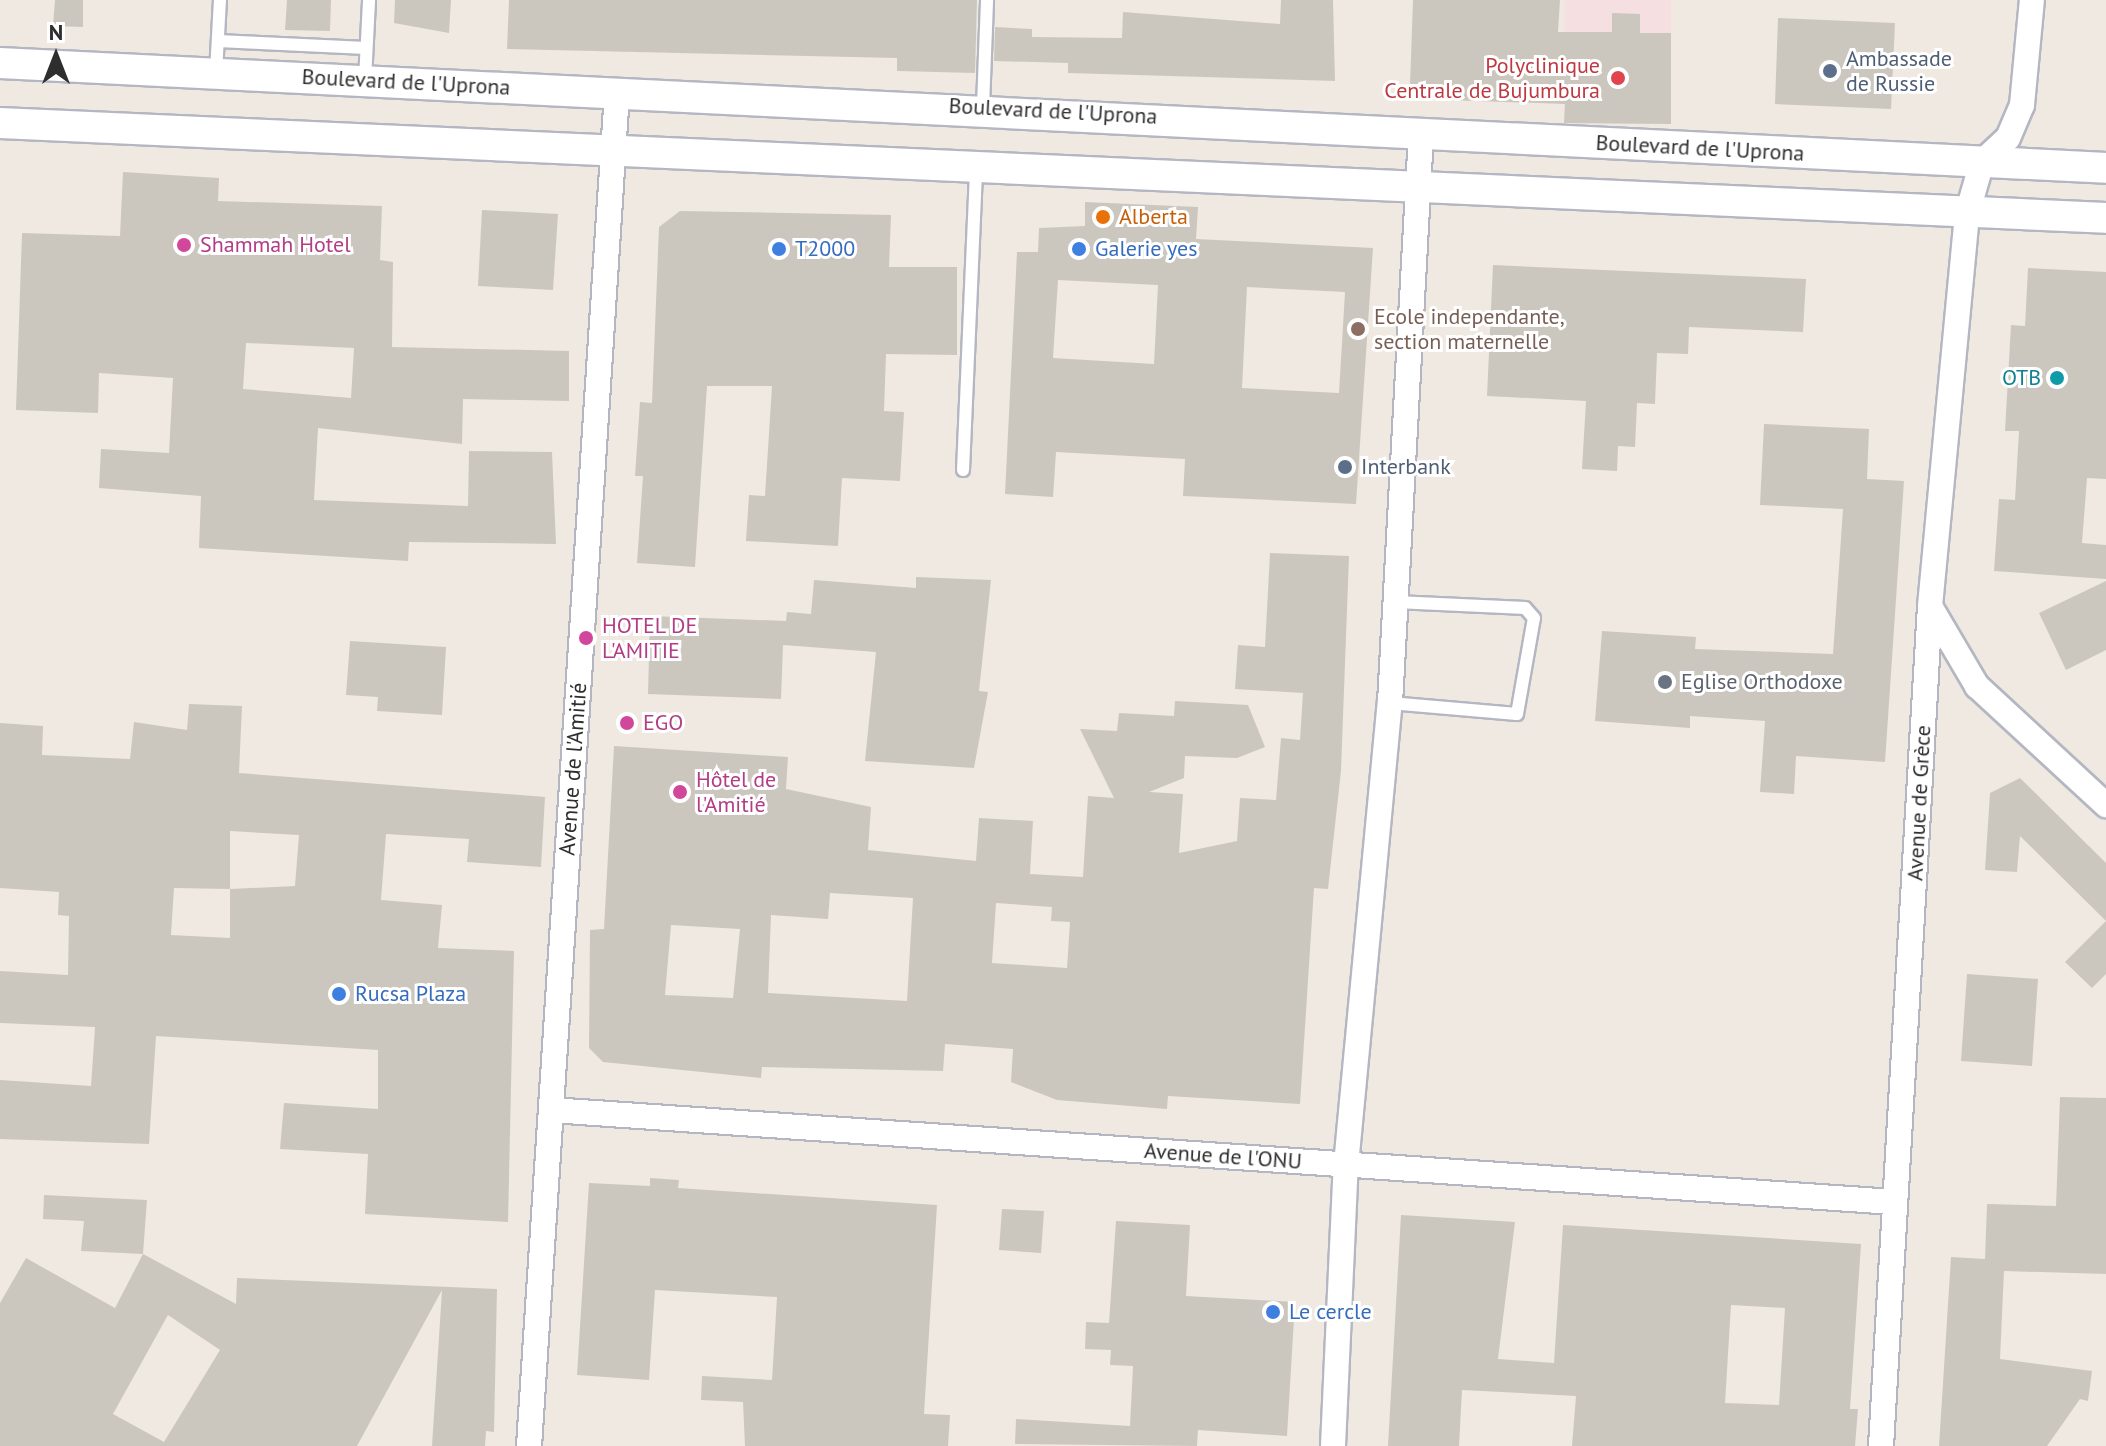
<!DOCTYPE html>
<html>
<head>
<meta charset="utf-8">
<style>
	body { margin:0 }
	#map { position:relative; width:2106px; height:1446px; overflow:hidden; background:#efe9e1; font-family:"PT Sans",sans-serif }
	div>[style] { position:absolute }
	.medical>* { inset:0; background:#f5dfe0 }
	.building>* { inset:0; background:#cbc7bf }
	.roads { filter:drop-shadow(2px 0 #b4b7c1) drop-shadow(-2px 0 #b4b7c1) drop-shadow(0 2px #b4b7c1) drop-shadow(0 -2px #b4b7c1) }
	.service>* { height:12px; margin:-6px; padding:0 6px; transform-origin:6px; border-radius:6px; background:#fff }
	.minor>* { height:24px; margin:-12px; padding:0 12px; transform-origin:12px; border-radius:12px; background:#fff }
	.tertiary>* { height:30px; margin:-15px; padding:0 15px; transform-origin:15px; border-radius:15px; background:#fff }
	.dots>* { width:22px; height:22px; translate:-50% -50%; box-sizing:border-box; border:4px solid #fff; border-radius:50% }
	span { translate:-50% -50%; white-space:nowrap; text-align:center; line-height:1.15; -webkit-text-stroke:6px #fff; paint-order:stroke }
	.service-label { font-size:22px; color:#4e5e75 }
	.left { translate:0 -50%; text-align:left }
	.health-label { font-size:22px; color:#be3a42 }
	.right { translate:-100% -50%; text-align:right }
	.street-label { font-size:22px; color:#2e2e2e }
	.food-label { font-size:22px; color:#c56008 }
	.hotel-label { font-size:22px; color:#b23c85 }
	.shop-label { font-size:22px; color:#366cbe }
	.education-label { font-size:22px; color:#785e54 }
	.culture-label { font-size:22px; color:#0d838f }
	.worship-label { font-size:22px; color:#5b616d }
	.north { position:absolute; left:16px; top:16px; width:80px; height:80px; -webkit-text-stroke:6px #fff; paint-order:stroke; rotate:0deg; font-size:22px; font-weight:700; line-height:32px; text-align:center; color:#2e2e2e }
	.north::after { content:''; display:block; margin:auto; width:28px; height:36px; background:#2e2e2e; clip-path:polygon(50% 0,100% 100%,50% 72%,0 100%) }
</style>
</head>
<body>
<div id="map">
	<div class="medical">
		<div style="clip-path:polygon(1565px 0,1671px 0,1671px 124px,1564px 123px)"></div>
	</div>
	<div class="building">
		<div style="clip-path:polygon(55px 0,83px 0,83px 27px,53px 26px)"></div>
		<div style="clip-path:polygon(287px 0,331px 0,330px 31px,285px 30px)"></div>
		<div style="clip-path:polygon(395px 0,451px 0,449px 33px,394px 23px)"></div>
		<div style="clip-path:polygon(509px 0,977px 0,975px 73px,897px 71px,897px 58px,507px 49px)"></div>
		<div style="clip-path:polygon(1281px 0,1333px 0,1335px 81px,1068px 73px,1068px 63px,994px 61px,995px 27px,1032px 29px,1032px 37px,1122px 38px,1123px 12px,1280px 24px)"></div>
		<div style="clip-path:polygon(1413px 0,1560px 0,1558px 32px,1612px 32px,1612px 13px,1640px 14px,1640px 33px,1671px 33px,1671px 124px,1564px 123px,1565px 104px,1448px 100px,1448px 86px,1410px 85px)"></div>
		<div style="clip-path:polygon(1778px 18px,1895px 23px,1891px 109px,1775px 104px)"></div>
		<div style="clip-path:polygon(evenodd,123px 172px,219px 178px,218px 201px,382px 206px,380px 260px,393px 262px,392px 347px,569px 351px,569px 401px,463px 399px,462px 444px,318px 428px,314px 500px,468px 506px,469px 451px,552px 452px,556px 544px,409px 542px,408px 561px,199px 548px,201px 496px,99px 488px,101px 449px,169px 453px,173px 378px,99px 373px,98px 413px,16px 410px,22px 233px,120px 236px,123px 172px,246px 343px,354px 348px,351px 398px,243px 389px,246px 343px)"></div>
		<div style="clip-path:polygon(evenodd,1085px 202px,1198px 207px,1196px 239px,1373px 248px,1356px 504px,1183px 496px,1185px 459px,1056px 452px,1053px 497px,1005px 494px,1017px 252px,1038px 252px,1039px 228px,1085px 226px,1085px 202px,1058px 280px,1158px 285px,1154px 364px,1053px 358px,1058px 280px,1085px 202px,1247px 287px,1345px 292px,1339px 393px,1242px 388px,1247px 287px)"></div>
		<div style="clip-path:polygon(482px 210px,558px 214px,553px 290px,478px 286px)"></div>
		<div style="clip-path:polygon(680px 211px,891px 215px,889px 267px,957px 267px,957px 355px,886px 354px,884px 411px,904px 412px,900px 481px,842px 478px,838px 546px,746px 541px,749px 495px,765px 496px,772px 386px,707px 386px,695px 567px,637px 563px,643px 476px,635px 476px,640px 402px,652px 403px,659px 227px)"></div>
		<div style="clip-path:polygon(1493px 265px,1806px 279px,1803px 332px,1689px 327px,1688px 354px,1657px 353px,1655px 404px,1637px 403px,1635px 447px,1618px 446px,1617px 471px,1582px 469px,1586px 401px,1487px 396px)"></div>
		<div style="clip-path:polygon(2028px 268px,2106px 272px,2106px 479px,2087px 478px,2082px 543px,2106px 545px,2106px 579px,1994px 571px,1999px 499px,2015px 500px,2019px 431px,2005px 431px,2011px 325px,2025px 326px)"></div>
		<div style="clip-path:polygon(1764px 424px,1869px 429px,1867px 479px,1904px 481px,1885px 762px,1796px 756px,1794px 794px,1760px 792px,1765px 721px,1690px 716px,1690px 728px,1595px 721px,1602px 631px,1696px 637px,1695px 649px,1833px 654px,1843px 509px,1760px 505px)"></div>
		<div style="clip-path:polygon(evenodd,1270px 553px,1349px 556px,1341px 771px,1328px 889px,1314px 888px,1300px 1104px,1168px 1096px,1167px 1109px,1057px 1100px,1011px 1082px,1013px 1049px,945px 1044px,943px 1071px,762px 1067px,761px 1078px,603px 1062px,589px 1048px,590px 930px,604px 929px,614px 746px,788px 757px,786px 789px,871px 807px,868px 850px,976px 861px,979px 818px,1033px 821px,1030px 874px,1083px 877px,1088px 796px,1114px 798px,1080px 729px,1117px 731px,1119px 713px,1174px 716px,1175px 701px,1248px 705px,1265px 747px,1237px 758px,1185px 756px,1184px 778px,1149px 792px,1183px 794px,1179px 853px,1237px 841px,1240px 798px,1276px 800px,1281px 738px,1300px 740px,1303px 693px,1235px 689px,1238px 645px,1265px 647px,1270px 553px,830px 893px,913px 898px,907px 1001px,768px 993px,771px 915px,828px 919px,830px 893px,1270px 553px,996px 903px,1052px 907px,1051px 921px,1070px 922px,1067px 968px,992px 963px,996px 903px,1270px 553px,671px 925px,740px 929px,733px 998px,665px 995px,671px 925px)"></div>
		<div style="clip-path:polygon(916px 577px,991px 580px,979px 691px,988px 692px,974px 768px,865px 761px,876px 652px,783px 645px,781px 699px,648px 694px,650px 616px,786px 621px,787px 612px,811px 614px,814px 580px,916px 588px)"></div>
		<div style="clip-path:polygon(2106px 581px,2106px 650px,2066px 670px,2039px 613px)"></div>
		<div style="clip-path:polygon(350px 641px,446px 647px,442px 715px,377px 711px,378px 697px,346px 695px)"></div>
		<div style="clip-path:polygon(evenodd,189px 704px,242px 706px,239px 773px,545px 797px,541px 867px,467px 862px,469px 839px,386px 834px,381px 900px,442px 905px,438px 948px,514px 951px,508px 1222px,365px 1214px,368px 1154px,280px 1149px,284px 1103px,378px 1109px,378px 1050px,156px 1036px,149px 1144px,0 1139px,0 1080px,91px 1086px,95px 1027px,0 1023px,0 971px,68px 975px,69px 916px,58px 915px,59px 892px,0 888px,0 723px,43px 726px,42px 755px,130px 759px,134px 722px,187px 730px,189px 704px,230px 831px,299px 835px,295px 886px,230px 889px,230px 831px,189px 704px,174px 888px,230px 889px,230px 938px,171px 935px,174px 888px)"></div>
		<div style="clip-path:polygon(2020px 778px,2106px 863px,2106px 921px,2020px 836px,2017px 872px,1985px 870px,1990px 793px)"></div>
		<div style="clip-path:polygon(2106px 921px,2106px 974px,2092px 988px,2065px 962px)"></div>
		<div style="clip-path:polygon(1967px 974px,2038px 979px,2032px 1066px,1961px 1061px)"></div>
		<div style="clip-path:polygon(2060px 1097px,2106px 1098px,2106px 1274px,2004px 1271px,2000px 1359px,2092px 1371px,2088px 1401px,2080px 1399px,2047px 1446px,1939px 1446px,1951px 1257px,1985px 1259px,1987px 1204px,2056px 1206px)"></div>
		<div style="clip-path:polygon(650px 1178px,679px 1180px,678px 1188px,937px 1205px,924px 1414px,950px 1415px,948px 1446px,745px 1446px,743px 1402px,701px 1400px,702px 1376px,772px 1380px,777px 1297px,655px 1290px,649px 1380px,577px 1375px,589px 1183px,650px 1186px)"></div>
		<div style="clip-path:polygon(44px 1195px,147px 1200px,143px 1254px,81px 1251px,84px 1221px,43px 1219px)"></div>
		<div style="clip-path:polygon(1002px 1209px,1044px 1211px,1041px 1253px,999px 1250px)"></div>
		<div style="clip-path:polygon(evenodd,1401px 1215px,1515px 1222px,1498px 1359px,1554px 1363px,1563px 1225px,1861px 1244px,1850px 1409px,1858px 1409px,1855px 1446px,1572px 1446px,1576px 1396px,1462px 1390px,1459px 1446px,1388px 1446px,1401px 1215px,1731px 1305px,1785px 1308px,1779px 1405px,1725px 1403px,1731px 1305px)"></div>
		<div style="clip-path:polygon(1116px 1221px,1190px 1225px,1186px 1296px,1295px 1302px,1287px 1436px,1198px 1430px,1197px 1446px,1015px 1444px,1016px 1419px,1130px 1426px,1133px 1366px,1110px 1365px,1111px 1350px,1085px 1349px,1086px 1322px,1109px 1323px)"></div>
		<div style="clip-path:polygon(evenodd,143px 1254px,236px 1304px,237px 1278px,497px 1289px,494px 1432px,486px 1431px,485px 1446px,432px 1446px,442px 1290px,357px 1446px,0 1446px,0 1303px,26px 1258px,115px 1308px,143px 1254px,168px 1315px,220px 1350px,164px 1442px,113px 1414px,168px 1315px)"></div>
	</div>
	<div class="roads">
		<div class="service">
			<div style="left:218px;top:41px;width:148px;rotate:2.7deg"></div>
			<div style="left:216px;top:73px;width:73px;rotate:-86.9deg"></div>
			<div style="left:365px;top:80px;width:80px;rotate:-87.1deg"></div>
			<div style="left:983px;top:106px;width:106px;rotate:-87.8deg"></div>
			<div style="left:963px;top:470px;width:303px;rotate:-87.5deg"></div>
			<div style="left:1390px;top:703px;width:127px;rotate:5deg"></div>
			<div style="left:1517px;top:714px;width:97px;rotate:-80deg"></div>
			<div style="left:1534px;top:618px;width:13px;rotate:-132deg"></div>
			<div style="left:1525px;top:608px;width:129px;rotate:-177.3deg"></div>
		</div>
		<div class="minor">
			<div style="left:1931px;top:608px;width:91px;rotate:59.5deg"></div>
			<div style="left:1977px;top:686px;width:176px;rotate:42.7deg"></div>
			<div style="left:551px;top:1110px;width:1347px;rotate:3.92deg"></div>
			<div style="left:529px;top:1446px;width:1357px;rotate:-86.28deg"></div>
			<div style="left:1333px;top:1446px;width:281px;rotate:-87.4deg"></div>
			<div style="left:1346px;top:1165px;width:464px;rotate:-84.6deg"></div>
			<div style="left:1390px;top:703px;width:570px;rotate:-86.88deg"></div>
			<div style="left:1881px;top:1446px;width:841px;rotate:-86.66deg"></div>
			<div style="left:1930px;top:606px;width:394px;rotate:-84.6deg"></div>
			<div style="left:1967px;top:214px;width:54px;rotate:-73.9deg"></div>
			<div style="left:1982px;top:162px;width:35px;rotate:-43deg"></div>
			<div style="left:2008px;top:138px;width:36px;rotate:-67deg"></div>
			<div style="left:2022px;top:105px;width:105px;rotate:-84.6deg"></div>
		</div>
		<div class="tertiary">
			<div style="left:0;top:63px;width:2109px;rotate:2.85deg"></div>
			<div style="left:0;top:123px;width:2108px;rotate:2.58deg"></div>
		</div>
	</div>
	<div class="dots">
		<div style="left:1830px;top:71px;background:#5c6f8a"></div>
		<div style="left:1618px;top:78px;background:#e0444e"></div>
		<div style="left:1103px;top:217px;background:#e8710a"></div>
		<div style="left:184px;top:245px;background:#d1479c"></div>
		<div style="left:779px;top:249px;background:#3f7fe0"></div>
		<div style="left:1079px;top:249px;background:#3f7fe0"></div>
		<div style="left:1358px;top:329px;background:#8d6e63"></div>
		<div style="left:2057px;top:378px;background:#0f9aa8"></div>
		<div style="left:1345px;top:467px;background:#5c6f8a"></div>
		<div style="left:586px;top:638px;background:#d1479c"></div>
		<div style="left:1665px;top:682px;background:#6b7280"></div>
		<div style="left:627px;top:723px;background:#d1479c"></div>
		<div style="left:680px;top:792px;background:#d1479c"></div>
		<div style="left:339px;top:994px;background:#3f7fe0"></div>
		<div style="left:1273px;top:1312px;background:#3f7fe0"></div>
	</div>
	<div class="service-label">
		<span class="left" style="left:1846px;top:71px">Ambassade<br>de Russie</span>
		<span class="left" style="left:1361px;top:467px">Interbank</span>
	</div>
	<div class="health-label">
		<span class="right" style="left:1600px;top:78px">Polyclinique<br>Centrale de Bujumbura</span>
	</div>
	<div class="street-label">
		<span style="left:406px;top:82px;rotate:3deg">Boulevard de l'Uprona</span>
		<span style="left:1053px;top:111px;rotate:3deg">Boulevard de l'Uprona</span>
		<span style="left:1700px;top:148px;rotate:3deg">Boulevard de l'Uprona</span>
		<span style="left:573px;top:769px;rotate:-86deg">Avenue de l'Amitié</span>
		<span style="left:1919px;top:803px;rotate:-87deg">Avenue de Grèce</span>
		<span style="left:1223px;top:1156px;rotate:4deg">Avenue de l'ONU</span>
	</div>
	<div class="food-label">
		<span class="left" style="left:1119px;top:217px">Alberta</span>
	</div>
	<div class="hotel-label">
		<span class="left" style="left:200px;top:245px">Shammah Hotel</span>
		<span class="left" style="left:602px;top:638px">HOTEL DE<br>L'AMITIE</span>
		<span class="left" style="left:643px;top:723px">EGO</span>
		<span class="left" style="left:696px;top:792px">Hôtel de<br>l'Amitié</span>
	</div>
	<div class="shop-label">
		<span class="left" style="left:795px;top:249px">T2000</span>
		<span class="left" style="left:1095px;top:249px">Galerie yes</span>
		<span class="left" style="left:355px;top:994px">Rucsa Plaza</span>
		<span class="left" style="left:1289px;top:1312px">Le cercle</span>
	</div>
	<div class="education-label">
		<span class="left" style="left:1374px;top:329px">Ecole independante,<br>section maternelle</span>
	</div>
	<div class="culture-label">
		<span class="right" style="left:2041px;top:378px">OTB</span>
	</div>
	<div class="worship-label">
		<span class="left" style="left:1681px;top:682px">Eglise Orthodoxe</span>
	</div>
	<div class="north">N</div>
</div>
</body>
</html>
